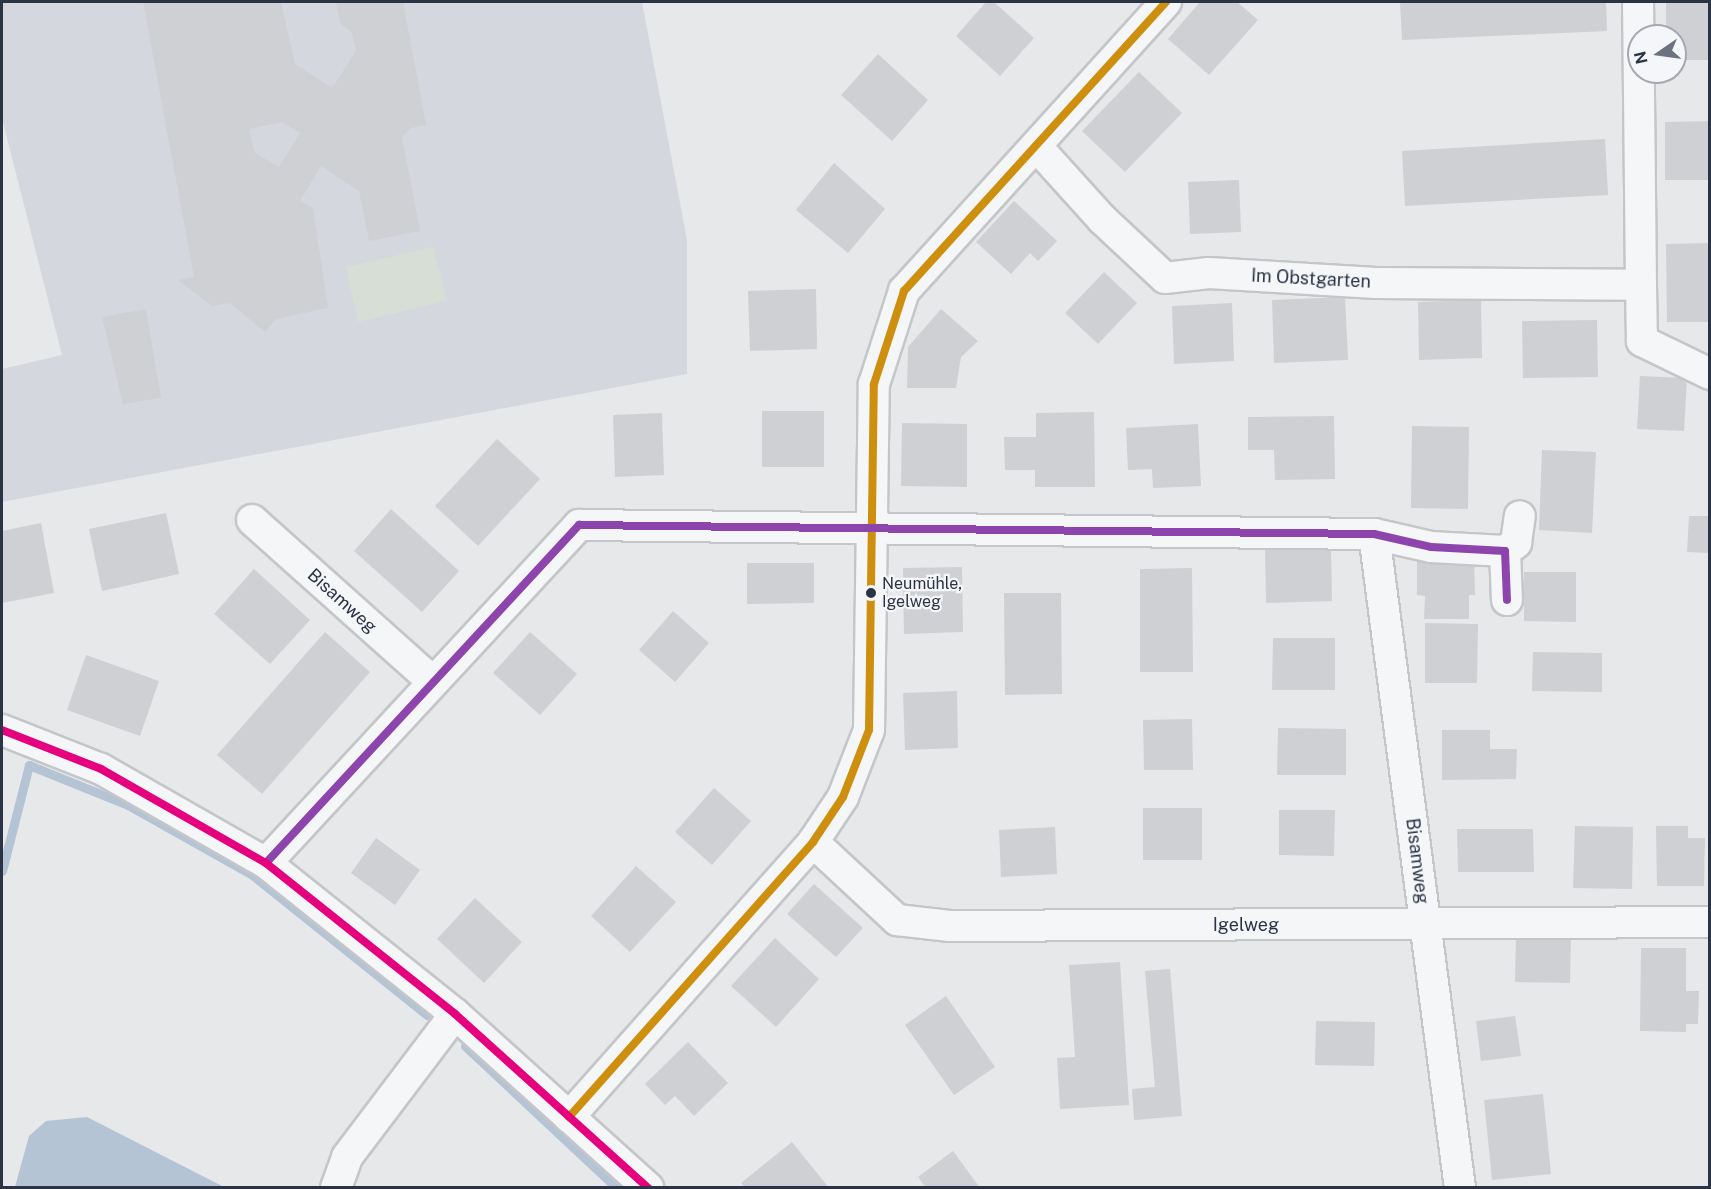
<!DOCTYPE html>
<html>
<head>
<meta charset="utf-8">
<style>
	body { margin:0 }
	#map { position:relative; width:1711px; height:1189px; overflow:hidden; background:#e6e8ea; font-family:"Public Sans",sans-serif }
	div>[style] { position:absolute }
	.built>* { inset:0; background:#d4d7dd }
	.green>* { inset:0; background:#d6ded6 }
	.water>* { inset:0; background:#b4c4d5 }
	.stream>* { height:9px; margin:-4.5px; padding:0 4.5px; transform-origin:4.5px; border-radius:4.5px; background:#b4c4d5 }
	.building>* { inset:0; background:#ced0d3 }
	.roads { filter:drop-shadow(2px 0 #c4c6c8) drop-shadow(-2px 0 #c4c6c8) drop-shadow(0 2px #c4c6c8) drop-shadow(0 -2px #c4c6c8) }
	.minor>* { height:30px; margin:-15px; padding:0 15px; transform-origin:15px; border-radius:15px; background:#f5f6f7 }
	.bus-1>* { height:8px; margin:-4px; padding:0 4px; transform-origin:4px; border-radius:4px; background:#ce8f0e }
	.bus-2>* { height:8px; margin:-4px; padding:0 4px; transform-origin:4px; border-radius:4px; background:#8e44ad }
	.bus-3>* { height:8px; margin:-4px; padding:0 4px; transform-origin:4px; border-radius:4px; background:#e5007d }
	.dots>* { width:16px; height:16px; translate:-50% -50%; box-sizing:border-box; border:3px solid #f4f6f9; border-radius:50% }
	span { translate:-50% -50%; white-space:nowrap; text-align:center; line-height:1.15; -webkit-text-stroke:4.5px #f4f6f9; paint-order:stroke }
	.bus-label { font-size:16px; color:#2b3445 }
	.left { translate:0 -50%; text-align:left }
	.street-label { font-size:18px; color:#2b3445 }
	.frame { position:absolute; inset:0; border:3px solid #2b3445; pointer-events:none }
	.north { position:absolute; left:1627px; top:24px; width:60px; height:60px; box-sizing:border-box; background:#f4f6f9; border:2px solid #a4a8b1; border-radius:50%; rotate:257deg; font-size:16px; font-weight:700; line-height:24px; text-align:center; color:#2b3445 }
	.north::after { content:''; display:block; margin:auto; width:21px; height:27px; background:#6c737f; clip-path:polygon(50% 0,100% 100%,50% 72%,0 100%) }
</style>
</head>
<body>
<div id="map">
	<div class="built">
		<div style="clip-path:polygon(2px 2px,642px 2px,687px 240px,687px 374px,2px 502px,2px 369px,62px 355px,2px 118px)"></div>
	</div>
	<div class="green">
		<div style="clip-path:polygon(433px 247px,447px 301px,358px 322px,346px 267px)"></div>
	</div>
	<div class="water">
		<div style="clip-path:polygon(87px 1117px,224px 1187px,15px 1187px,29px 1136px,46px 1121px)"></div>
	</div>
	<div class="stream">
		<div style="left:2px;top:871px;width:109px;rotate:-75.7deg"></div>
		<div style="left:29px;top:765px;width:107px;rotate:22deg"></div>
		<div style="left:128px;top:805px;width:141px;rotate:29.3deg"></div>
		<div style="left:251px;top:874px;width:226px;rotate:38.7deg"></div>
		<div style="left:465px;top:1046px;width:208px;rotate:43.1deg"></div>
	</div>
	<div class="building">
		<div style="clip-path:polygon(evenodd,143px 2px,281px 2px,295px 64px,332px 88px,356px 51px,352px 33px,340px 23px,336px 2px,403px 2px,426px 125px,411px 128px,402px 137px,420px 231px,369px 241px,359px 191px,321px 166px,300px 201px,313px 208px,328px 308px,276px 319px,265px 332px,230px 303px,212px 306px,178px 280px,194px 277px,143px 2px,282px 122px,300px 133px,279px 167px,255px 153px,249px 129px,282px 122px)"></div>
		<div style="clip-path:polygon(986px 2px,994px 2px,1034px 38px,1000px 76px,956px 36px)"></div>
		<div style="clip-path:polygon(1200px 2px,1237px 2px,1258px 20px,1209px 75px,1168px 39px)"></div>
		<div style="clip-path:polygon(1400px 2px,1606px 2px,1607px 31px,1402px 40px)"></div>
		<div style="clip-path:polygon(1666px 2px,1710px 2px,1710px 60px,1675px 60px,1675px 36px,1666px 36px)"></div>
		<div style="clip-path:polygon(878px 54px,928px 100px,892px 141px,841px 95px)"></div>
		<div style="clip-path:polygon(1139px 72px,1182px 113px,1125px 172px,1082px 131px)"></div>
		<div style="clip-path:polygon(1710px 121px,1710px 180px,1665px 180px,1665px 122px)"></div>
		<div style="clip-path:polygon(1605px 139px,1608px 195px,1405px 206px,1402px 151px)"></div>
		<div style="clip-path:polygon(834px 163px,885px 209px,848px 253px,796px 210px)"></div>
		<div style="clip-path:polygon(1239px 180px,1241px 232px,1190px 234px,1188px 182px)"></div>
		<div style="clip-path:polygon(1014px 201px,1057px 241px,1038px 261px,1030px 253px,1011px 274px,976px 242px)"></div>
		<div style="clip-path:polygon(1710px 243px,1710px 322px,1667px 322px,1666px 244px)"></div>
		<div style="clip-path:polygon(1104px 272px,1137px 303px,1098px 344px,1065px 313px)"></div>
		<div style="clip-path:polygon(816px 289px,817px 349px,750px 351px,748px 291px)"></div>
		<div style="clip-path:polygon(1345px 297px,1348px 360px,1274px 363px,1272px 300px)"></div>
		<div style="clip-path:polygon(1481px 300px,1482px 358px,1419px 360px,1418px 302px)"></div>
		<div style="clip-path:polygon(1232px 303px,1234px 361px,1174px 364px,1172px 306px)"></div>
		<div style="clip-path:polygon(146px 309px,161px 398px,123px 404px,102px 317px)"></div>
		<div style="clip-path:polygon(941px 309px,978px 341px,961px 357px,956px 388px,907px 388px,908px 347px)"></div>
		<div style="clip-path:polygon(1597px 320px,1598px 377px,1523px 378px,1522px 321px)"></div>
		<div style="clip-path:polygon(1640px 376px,1687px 378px,1684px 431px,1637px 429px)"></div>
		<div style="clip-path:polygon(762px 411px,824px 411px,824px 467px,762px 467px)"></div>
		<div style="clip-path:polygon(1094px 412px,1095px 487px,1035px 487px,1035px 470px,1005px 470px,1004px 437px,1036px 437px,1036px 413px)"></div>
		<div style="clip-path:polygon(662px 413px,664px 475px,615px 477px,613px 415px)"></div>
		<div style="clip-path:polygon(1334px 416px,1335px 479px,1275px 480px,1274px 450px,1248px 450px,1248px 417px)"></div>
		<div style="clip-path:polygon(902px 423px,967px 424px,967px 487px,901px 486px)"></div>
		<div style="clip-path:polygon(1198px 424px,1201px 486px,1153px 488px,1152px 469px,1128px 470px,1126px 428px)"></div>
		<div style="clip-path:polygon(1412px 426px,1469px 427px,1468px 509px,1411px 508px)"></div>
		<div style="clip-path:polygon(497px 439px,540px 479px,478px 546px,435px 506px)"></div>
		<div style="clip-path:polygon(1542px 450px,1596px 452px,1592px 533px,1539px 530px)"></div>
		<div style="clip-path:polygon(391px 509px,459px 571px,422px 612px,354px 551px)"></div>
		<div style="clip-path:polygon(166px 513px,179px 574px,102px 591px,89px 529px)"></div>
		<div style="clip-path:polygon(1689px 516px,1710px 516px,1710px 553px,1687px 552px)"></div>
		<div style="clip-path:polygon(41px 523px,54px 593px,2px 603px,2px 531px)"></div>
		<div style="clip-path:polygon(1331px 548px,1332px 601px,1266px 603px,1265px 550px)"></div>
		<div style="clip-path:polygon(1474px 559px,1475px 595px,1469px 595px,1469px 619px,1424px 619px,1425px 596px,1417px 595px,1417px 560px)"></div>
		<div style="clip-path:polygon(747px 563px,814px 563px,814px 603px,747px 604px)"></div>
		<div style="clip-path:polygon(962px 567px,963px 632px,904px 634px,903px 568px)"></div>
		<div style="clip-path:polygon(1192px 568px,1193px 672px,1140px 672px,1140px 569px)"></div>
		<div style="clip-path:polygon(254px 569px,310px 620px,270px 664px,214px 614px)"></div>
		<div style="clip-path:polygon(1524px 572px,1576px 572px,1576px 622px,1524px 621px)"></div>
		<div style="clip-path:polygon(1004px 593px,1061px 593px,1062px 694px,1005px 695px)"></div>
		<div style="clip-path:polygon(673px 611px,709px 643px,675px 682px,639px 650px)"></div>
		<div style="clip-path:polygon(1425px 623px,1478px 624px,1477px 683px,1425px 683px)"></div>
		<div style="clip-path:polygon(325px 632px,370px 672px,262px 794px,217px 755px)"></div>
		<div style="clip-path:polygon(530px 632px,577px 674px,540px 715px,493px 673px)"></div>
		<div style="clip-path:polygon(1273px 638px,1335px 638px,1335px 690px,1272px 690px)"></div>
		<div style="clip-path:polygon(1533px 652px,1602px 653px,1602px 692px,1532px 691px)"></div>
		<div style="clip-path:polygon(86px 655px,159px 681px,140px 736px,67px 710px)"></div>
		<div style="clip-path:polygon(957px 691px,958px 748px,905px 750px,903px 693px)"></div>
		<div style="clip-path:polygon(1192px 719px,1193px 770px,1144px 770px,1143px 720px)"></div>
		<div style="clip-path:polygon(1278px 728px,1346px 729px,1346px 775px,1277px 775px)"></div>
		<div style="clip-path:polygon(1442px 730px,1490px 730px,1490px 749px,1517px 749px,1516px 779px,1442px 780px)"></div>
		<div style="clip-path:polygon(714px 788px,751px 821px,712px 865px,675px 832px)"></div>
		<div style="clip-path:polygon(1143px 808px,1202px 808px,1202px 860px,1143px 860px)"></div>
		<div style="clip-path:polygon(1279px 810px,1335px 810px,1334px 856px,1279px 855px)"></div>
		<div style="clip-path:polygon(1575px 826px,1633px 827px,1632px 889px,1573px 888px)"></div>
		<div style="clip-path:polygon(1656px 826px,1688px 826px,1688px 838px,1705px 838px,1704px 886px,1657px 886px)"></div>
		<div style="clip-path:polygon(1055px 827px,1057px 874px,1001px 877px,999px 830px)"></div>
		<div style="clip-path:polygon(1457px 829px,1533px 829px,1534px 872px,1458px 872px)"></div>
		<div style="clip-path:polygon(376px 838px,420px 870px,395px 905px,351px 873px)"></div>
		<div style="clip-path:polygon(636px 866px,676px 902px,630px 952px,591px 916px)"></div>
		<div style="clip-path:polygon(814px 884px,863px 928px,836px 957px,787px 914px)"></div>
		<div style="clip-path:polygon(475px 898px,522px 942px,484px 983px,437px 939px)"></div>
		<div style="clip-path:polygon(1516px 934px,1571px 935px,1570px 983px,1515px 982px)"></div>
		<div style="clip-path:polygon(775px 938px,819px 979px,776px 1027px,731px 986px)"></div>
		<div style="clip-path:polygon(1641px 948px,1686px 948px,1686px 991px,1699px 991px,1698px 1024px,1686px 1024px,1686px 1032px,1640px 1031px)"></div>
		<div style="clip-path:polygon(1120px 962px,1129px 1105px,1060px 1109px,1057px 1058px,1075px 1057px,1069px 965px)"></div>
		<div style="clip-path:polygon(1170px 969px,1182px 1116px,1134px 1120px,1132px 1089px,1155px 1087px,1145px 971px)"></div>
		<div style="clip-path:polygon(946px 996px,995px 1067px,954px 1095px,905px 1025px)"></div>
		<div style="clip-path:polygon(1515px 1016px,1521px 1056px,1481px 1061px,1476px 1021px)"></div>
		<div style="clip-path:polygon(1316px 1021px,1375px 1022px,1374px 1066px,1315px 1065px)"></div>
		<div style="clip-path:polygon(688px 1042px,728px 1083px,694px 1116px,675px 1096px,665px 1105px,645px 1084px)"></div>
		<div style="clip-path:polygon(1543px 1094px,1551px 1174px,1492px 1180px,1484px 1100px)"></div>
		<div style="clip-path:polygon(792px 1142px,829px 1188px,745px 1188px,741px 1183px)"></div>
		<div style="clip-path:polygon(953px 1151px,980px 1188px,926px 1188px,918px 1177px)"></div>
	</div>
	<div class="roads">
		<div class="minor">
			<div style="left:1037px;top:147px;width:97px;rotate:47.9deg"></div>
			<div style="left:1102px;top:219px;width:86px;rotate:43.1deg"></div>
			<div style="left:1165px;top:278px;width:44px;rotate:-6.5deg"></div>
			<div style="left:1209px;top:273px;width:167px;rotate:3.4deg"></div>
			<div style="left:1376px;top:283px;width:265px;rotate:0.4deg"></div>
			<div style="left:1641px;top:285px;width:283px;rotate:-90.6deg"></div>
			<div style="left:1641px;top:285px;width:56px;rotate:89deg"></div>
			<div style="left:1642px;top:341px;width:76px;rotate:25.9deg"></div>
			<div style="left:252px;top:520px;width:241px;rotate:41.8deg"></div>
			<div style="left:1374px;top:534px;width:660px;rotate:82.51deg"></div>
			<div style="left:1505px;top:551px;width:14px;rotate:-36deg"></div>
			<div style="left:1516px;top:543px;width:27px;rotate:-82deg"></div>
			<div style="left:2px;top:730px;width:106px;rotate:21.5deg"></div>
			<div style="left:101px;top:769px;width:190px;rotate:29.7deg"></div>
			<div style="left:266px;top:863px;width:242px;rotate:38.6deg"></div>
			<div style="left:455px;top:1014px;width:260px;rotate:42deg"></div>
			<div style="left:813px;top:842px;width:115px;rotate:42.9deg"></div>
			<div style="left:897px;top:920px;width:53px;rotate:6.5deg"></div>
			<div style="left:950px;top:926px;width:760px;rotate:-0.3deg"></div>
			<div style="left:266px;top:863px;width:461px;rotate:-47.2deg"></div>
			<div style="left:579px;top:525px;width:795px;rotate:0.65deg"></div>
			<div style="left:1374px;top:534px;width:58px;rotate:12.8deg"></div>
			<div style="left:1431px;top:547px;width:74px;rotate:3.1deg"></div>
			<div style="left:1505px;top:551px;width:49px;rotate:87.7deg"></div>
			<div style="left:569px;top:1117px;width:368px;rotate:-48.4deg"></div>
			<div style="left:813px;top:842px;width:54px;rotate:-56.3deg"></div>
			<div style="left:843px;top:797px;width:72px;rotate:-68.8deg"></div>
			<div style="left:869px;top:730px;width:346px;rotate:-89.2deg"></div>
			<div style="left:874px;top:384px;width:98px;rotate:-72.1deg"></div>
			<div style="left:904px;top:291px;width:390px;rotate:-47.8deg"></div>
			<div style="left:336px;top:1188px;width:33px;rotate:-70deg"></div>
			<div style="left:347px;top:1157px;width:179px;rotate:-52.9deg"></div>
		</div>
	</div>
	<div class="bus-1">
		<div style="left:569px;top:1117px;width:368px;rotate:-48.4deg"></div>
		<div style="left:813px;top:842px;width:54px;rotate:-56.3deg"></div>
		<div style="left:843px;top:797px;width:72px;rotate:-68.8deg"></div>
		<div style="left:869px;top:730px;width:346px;rotate:-89.2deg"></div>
		<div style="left:874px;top:384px;width:98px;rotate:-72.1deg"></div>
		<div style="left:904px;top:291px;width:390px;rotate:-47.8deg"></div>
	</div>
	<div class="bus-2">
		<div style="left:266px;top:863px;width:461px;rotate:-47.2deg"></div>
		<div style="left:579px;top:525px;width:795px;rotate:0.65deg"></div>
		<div style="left:1374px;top:534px;width:58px;rotate:12.8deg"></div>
		<div style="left:1431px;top:547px;width:74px;rotate:3.1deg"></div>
		<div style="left:1505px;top:551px;width:49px;rotate:87.7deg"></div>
	</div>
	<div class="bus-3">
		<div style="left:2px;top:730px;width:106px;rotate:21.5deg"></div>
		<div style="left:101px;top:769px;width:190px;rotate:29.7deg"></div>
		<div style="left:266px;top:863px;width:242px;rotate:38.6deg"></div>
		<div style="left:455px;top:1014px;width:260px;rotate:42deg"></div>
	</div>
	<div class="dots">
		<div style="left:871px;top:593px;background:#2b3445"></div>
	</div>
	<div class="bus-label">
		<span class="left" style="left:882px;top:593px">Neumühle,<br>Igelweg</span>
	</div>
	<div class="street-label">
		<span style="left:1311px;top:279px;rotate:3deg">Im Obstgarten</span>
		<span style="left:342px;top:601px;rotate:42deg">Bisamweg</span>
		<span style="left:1417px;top:861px;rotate:83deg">Bisamweg</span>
		<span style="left:1246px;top:925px">Igelweg</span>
	</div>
	<div class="frame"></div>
	<div class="north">N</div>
</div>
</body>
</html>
